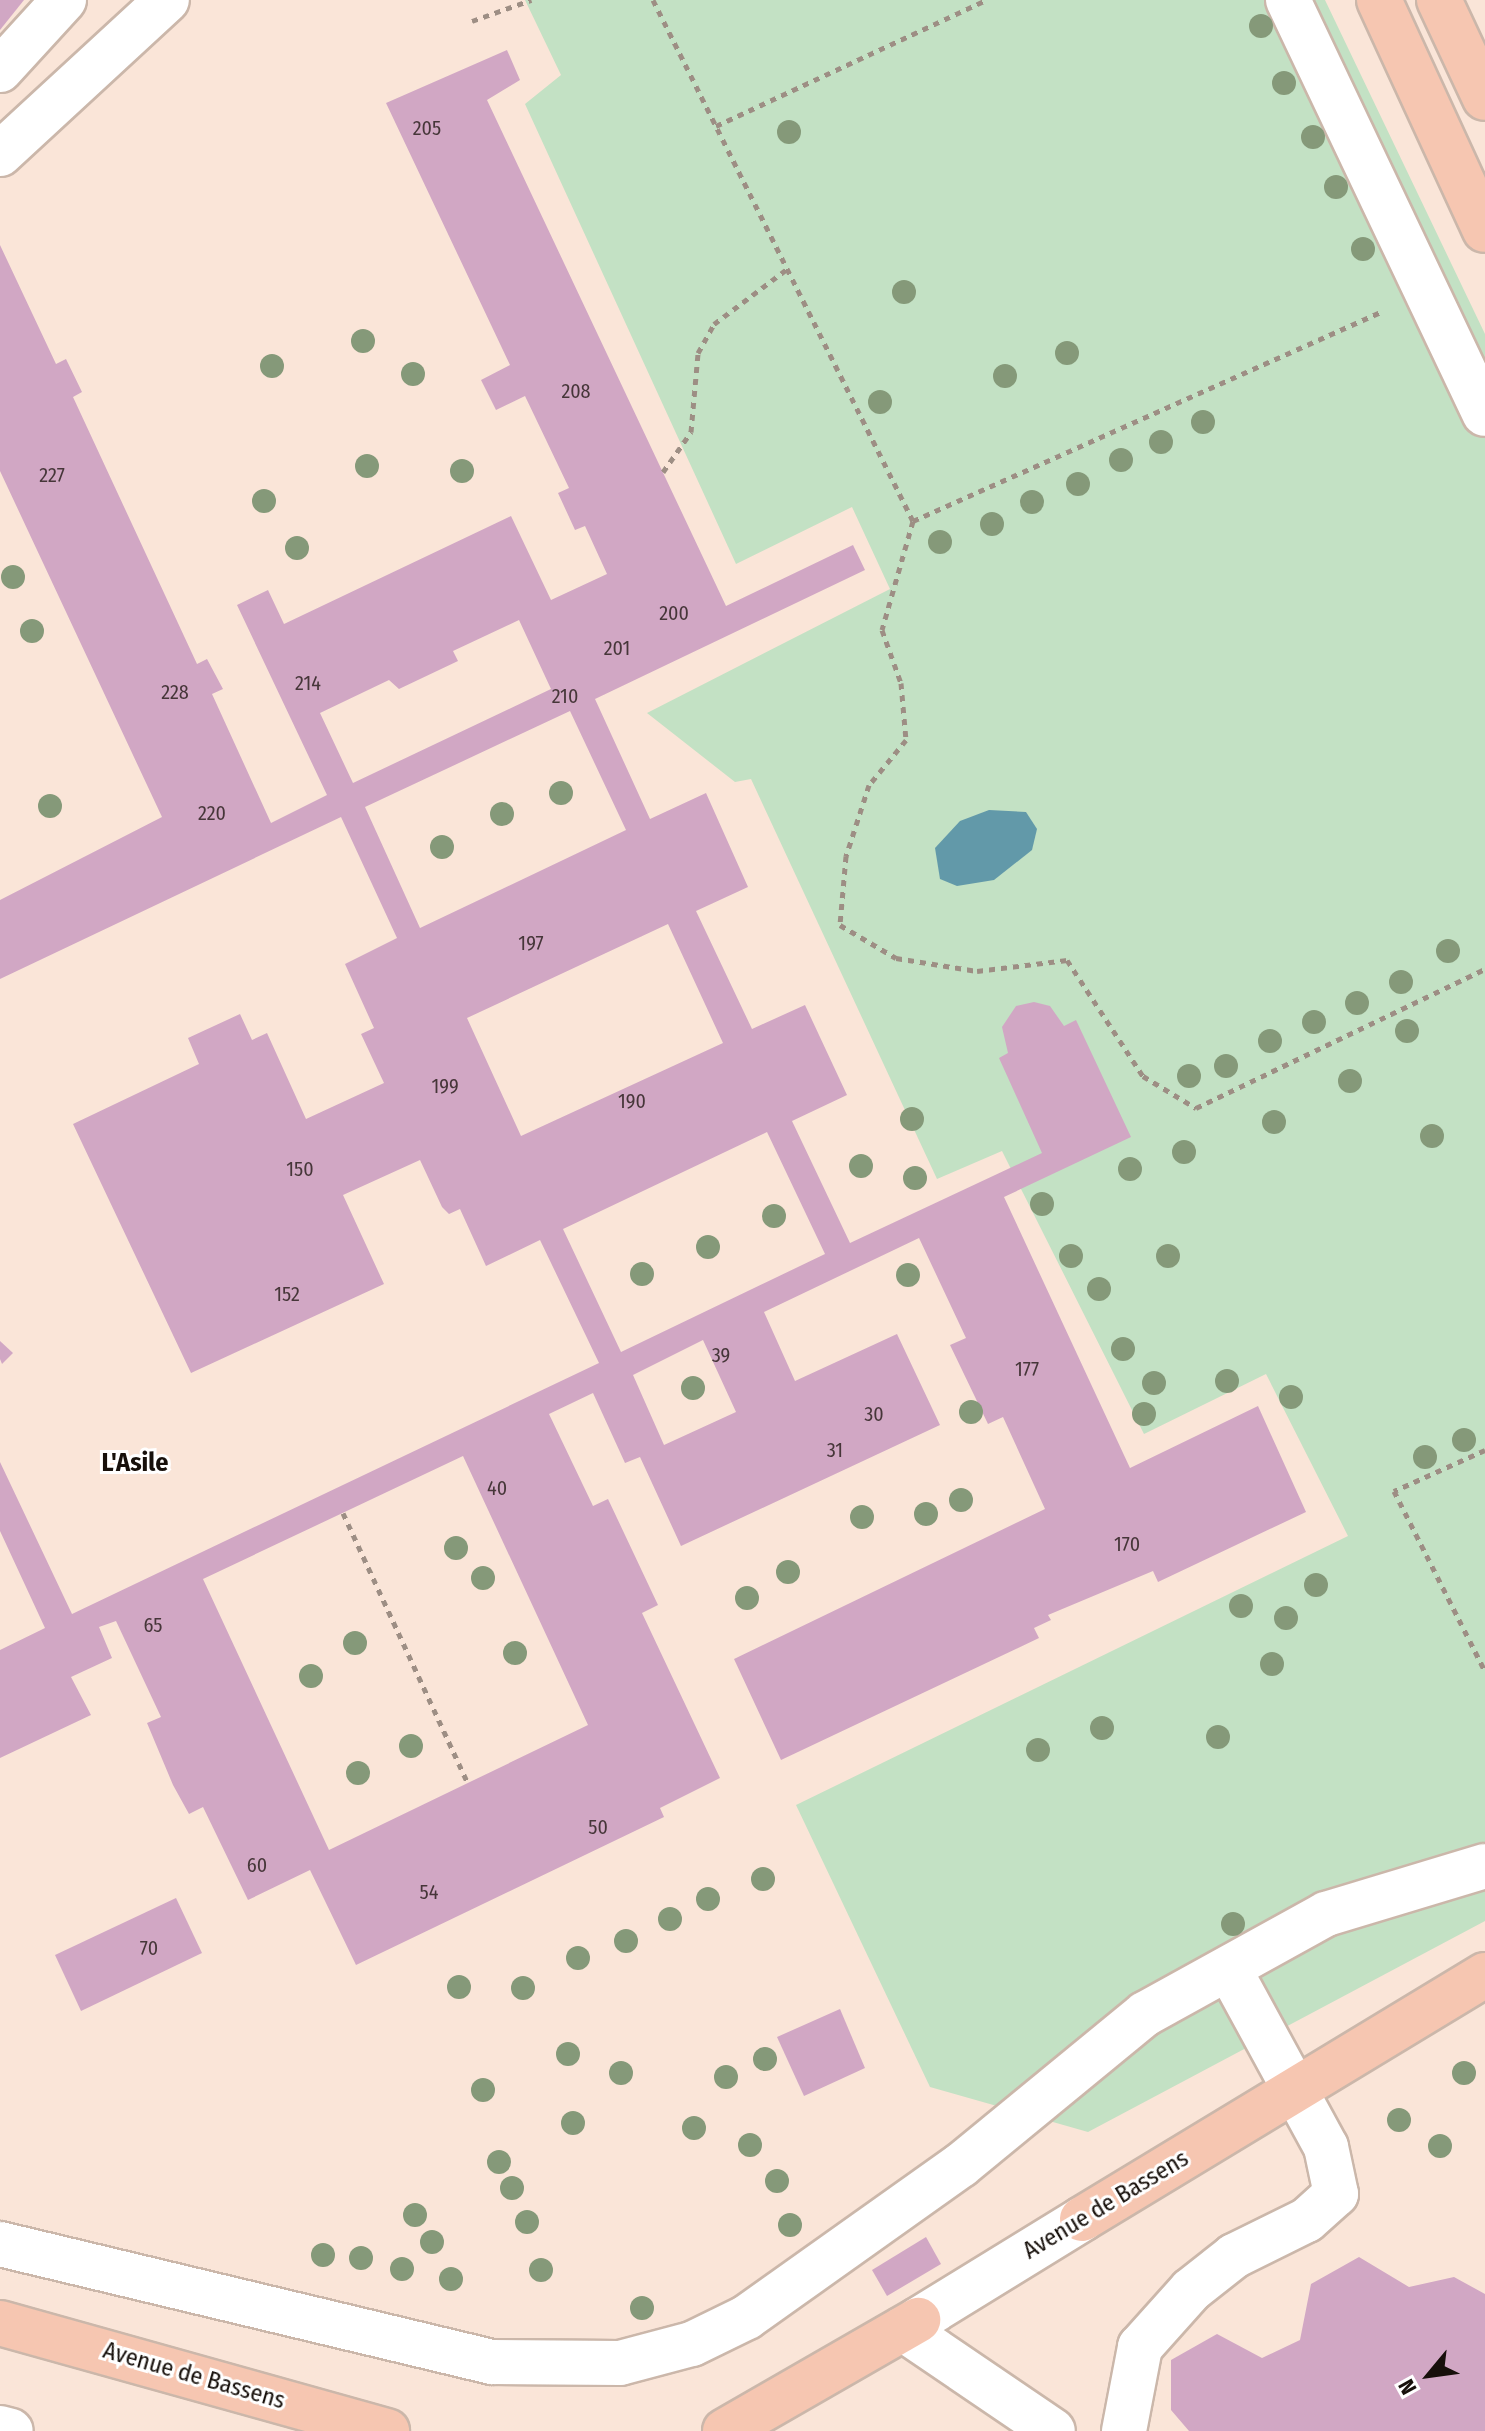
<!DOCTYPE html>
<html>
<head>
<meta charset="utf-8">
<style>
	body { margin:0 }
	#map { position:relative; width:1485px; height:2431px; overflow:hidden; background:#fae5d8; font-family:"Fira Sans Condensed",sans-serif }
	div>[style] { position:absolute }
	.green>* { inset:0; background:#c3e1c4 }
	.water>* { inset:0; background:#6299a9 }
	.building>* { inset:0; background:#d1a7c4 }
	.path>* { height:5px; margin-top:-2.5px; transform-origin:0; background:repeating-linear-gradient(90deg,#9d8e84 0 6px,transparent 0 12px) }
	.roads { filter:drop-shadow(2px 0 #cbb7aa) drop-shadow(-2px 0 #cbb7aa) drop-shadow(0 2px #cbb7aa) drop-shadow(0 -2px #cbb7aa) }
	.minor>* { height:44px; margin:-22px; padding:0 22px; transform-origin:22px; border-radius:22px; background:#fff }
	.major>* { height:44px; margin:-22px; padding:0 22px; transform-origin:22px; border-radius:22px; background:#f6c6b1 }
	.trees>* { width:24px; height:24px; margin:-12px; border-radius:50%; background:#859979 }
	span { translate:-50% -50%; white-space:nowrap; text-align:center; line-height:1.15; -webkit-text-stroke:6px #fff; paint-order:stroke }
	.number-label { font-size:20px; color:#463639 }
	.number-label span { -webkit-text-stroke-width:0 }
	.street-label { font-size:24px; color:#17100b }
	.neighbourhood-label { font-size:26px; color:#17100b; font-weight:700 }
	.north { position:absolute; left:1389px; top:2335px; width:80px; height:80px; -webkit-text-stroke:6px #fff; paint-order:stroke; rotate:241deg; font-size:22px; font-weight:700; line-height:32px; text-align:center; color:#17100b }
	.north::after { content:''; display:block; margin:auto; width:28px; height:36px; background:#17100b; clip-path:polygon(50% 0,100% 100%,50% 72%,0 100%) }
</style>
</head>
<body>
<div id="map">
	<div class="green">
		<div style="clip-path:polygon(525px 0,1325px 0,1485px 334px,1485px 1921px,1088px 2132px,930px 2087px,796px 1805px,1348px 1536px,1266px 1374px,1144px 1434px,1002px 1151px,937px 1179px,751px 779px,735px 782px,647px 713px,890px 589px,852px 507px,736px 564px,525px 104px,561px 75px)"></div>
	</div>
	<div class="water">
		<div style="clip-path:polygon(989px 810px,1026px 812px,1037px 829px,1032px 850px,994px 880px,957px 886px,940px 879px,935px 848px,960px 821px)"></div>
	</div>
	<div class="building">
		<div style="clip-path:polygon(0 0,24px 0,0 30px)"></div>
		<div style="clip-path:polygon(evenodd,507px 50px,520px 80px,487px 100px,726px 606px,853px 545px,865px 570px,595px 699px,650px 819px,706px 793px,748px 887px,696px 911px,752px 1029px,805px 1005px,847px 1095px,792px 1121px,850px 1243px,1042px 1153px,999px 1058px,1008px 1053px,1002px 1027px,1016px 1006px,1034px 1002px,1050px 1006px,1064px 1026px,1076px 1020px,1131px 1137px,1004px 1197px,1130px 1468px,1258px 1406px,1306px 1512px,1158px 1582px,1153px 1571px,1048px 1615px,1051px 1620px,1034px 1628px,1039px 1638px,781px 1760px,734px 1659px,1045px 1509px,1003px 1417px,988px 1424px,950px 1345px,966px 1338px,919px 1238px,764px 1312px,795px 1381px,897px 1334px,940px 1425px,681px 1546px,640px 1457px,625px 1463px,593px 1393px,549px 1414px,593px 1506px,608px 1499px,658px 1605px,642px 1613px,720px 1778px,660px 1808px,664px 1817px,356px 1965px,310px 1870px,248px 1900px,203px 1807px,189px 1814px,173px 1785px,147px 1723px,161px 1717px,116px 1621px,99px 1627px,112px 1658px,71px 1677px,91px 1715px,0 1758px,0 1650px,45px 1628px,0 1531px,0 1462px,72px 1614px,599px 1363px,540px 1240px,486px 1266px,460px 1209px,449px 1214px,442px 1207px,420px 1160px,343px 1195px,384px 1284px,191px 1373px,73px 1124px,199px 1064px,188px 1038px,240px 1014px,252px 1040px,267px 1033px,306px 1119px,384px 1083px,361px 1034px,374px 1028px,345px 964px,397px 938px,341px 817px,0 979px,0 900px,162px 817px,0 471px,0 245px,56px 364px,66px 359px,82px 392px,73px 397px,197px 664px,207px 659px,223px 689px,212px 694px,271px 823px,327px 795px,237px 605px,268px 590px,284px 624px,511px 516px,551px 600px,607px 574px,585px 526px,575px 530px,558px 493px,569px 488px,525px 396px,496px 410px,481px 380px,510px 365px,386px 103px,507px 50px,519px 620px,551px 689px,353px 783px,320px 713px,389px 680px,399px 689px,458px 661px,453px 651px,519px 620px,507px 50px,570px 711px,626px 830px,420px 928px,365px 807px,570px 711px,507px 50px,668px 924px,723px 1043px,521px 1136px,467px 1018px,668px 924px,507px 50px,767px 1132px,825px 1254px,621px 1352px,563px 1229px,767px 1132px,507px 50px,703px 1340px,736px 1412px,664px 1445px,633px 1375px,703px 1340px,507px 50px,463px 1456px,588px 1725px,329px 1850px,203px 1579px,463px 1456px)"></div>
		<div style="clip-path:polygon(0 1341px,13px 1353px,2px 1364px,0 1359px)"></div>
		<div style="clip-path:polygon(176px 1898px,202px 1953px,81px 2011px,55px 1955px)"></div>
		<div style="clip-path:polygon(840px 2009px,865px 2068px,804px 2096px,777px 2037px)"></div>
		<div style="clip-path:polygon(926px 2237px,941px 2264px,887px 2296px,872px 2270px)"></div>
		<div style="clip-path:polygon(1359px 2257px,1409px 2287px,1454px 2277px,1485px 2294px,1485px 2431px,1189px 2431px,1171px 2410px,1171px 2360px,1217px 2334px,1262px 2358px,1300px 2340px,1311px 2284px)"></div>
	</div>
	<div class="path">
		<div style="left:653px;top:0;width:582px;rotate:63.48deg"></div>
		<div style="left:913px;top:521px;width:113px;rotate:105.9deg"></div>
		<div style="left:882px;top:630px;width:56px;rotate:70.3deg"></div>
		<div style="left:901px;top:683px;width:57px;rotate:85deg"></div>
		<div style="left:906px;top:740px;width:58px;rotate:129.4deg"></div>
		<div style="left:869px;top:785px;width:75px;rotate:107.9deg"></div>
		<div style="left:846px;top:856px;width:69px;rotate:95deg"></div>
		<div style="left:840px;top:925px;width:65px;rotate:30.5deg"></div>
		<div style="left:896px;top:958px;width:82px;rotate:9.1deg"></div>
		<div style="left:977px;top:971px;width:91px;rotate:-7deg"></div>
		<div style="left:1067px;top:960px;width:139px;rotate:56.8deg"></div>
		<div style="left:1143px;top:1076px;width:62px;rotate:31.1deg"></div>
		<div style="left:1196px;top:1108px;width:321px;rotate:-25.7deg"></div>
		<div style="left:472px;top:21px;width:63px;rotate:-19.6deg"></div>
		<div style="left:716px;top:126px;width:298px;rotate:-25deg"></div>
		<div style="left:663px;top:472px;width:49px;rotate:-55deg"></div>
		<div style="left:691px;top:432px;width:79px;rotate:-84.9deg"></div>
		<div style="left:698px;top:353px;width:33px;rotate:-61deg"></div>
		<div style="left:714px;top:324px;width:91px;rotate:-37deg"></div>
		<div style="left:913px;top:521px;width:515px;rotate:-24.08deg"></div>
		<div style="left:1485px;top:1450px;width:100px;rotate:155.7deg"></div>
		<div style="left:1394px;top:1491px;width:202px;rotate:63.2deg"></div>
		<div style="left:343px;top:1513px;width:298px;rotate:65.2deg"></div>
	</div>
	<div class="roads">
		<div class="minor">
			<div style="left:1288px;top:0;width:458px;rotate:64.6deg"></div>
			<div style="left:0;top:70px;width:95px;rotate:-47.6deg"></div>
			<div style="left:0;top:154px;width:227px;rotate:-42.7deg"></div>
			<div style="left:0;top:2244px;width:506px;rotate:13.49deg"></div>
			<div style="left:492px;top:2362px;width:128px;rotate:0.4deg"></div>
			<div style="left:620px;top:2363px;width:74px;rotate:-14.8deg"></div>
			<div style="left:692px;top:2344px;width:61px;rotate:-26.1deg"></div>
			<div style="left:747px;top:2317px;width:262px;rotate:-35.4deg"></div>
			<div style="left:961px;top:2165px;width:238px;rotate:-39.4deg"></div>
			<div style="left:1145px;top:2014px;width:207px;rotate:-28.9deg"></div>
			<div style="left:1326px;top:1914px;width:166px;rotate:-16.8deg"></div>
			<div style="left:918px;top:2320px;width:193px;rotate:-31.6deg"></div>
			<div style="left:903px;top:2329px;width:181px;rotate:34.2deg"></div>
			<div style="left:0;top:2428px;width:11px;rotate:15deg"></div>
			<div style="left:1124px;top:2431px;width:86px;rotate:-79.2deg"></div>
			<div style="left:1140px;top:2347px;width:76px;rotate:-48.2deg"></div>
			<div style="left:1191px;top:2290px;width:55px;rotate:-38.3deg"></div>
			<div style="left:1234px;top:2256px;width:81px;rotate:-26.3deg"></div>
			<div style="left:1307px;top:2220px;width:39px;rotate:-42deg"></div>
			<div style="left:1336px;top:2194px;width:48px;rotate:-102deg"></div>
			<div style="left:1326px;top:2147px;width:200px;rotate:-118.6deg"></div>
		</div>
		<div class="major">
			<div style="left:1379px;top:0;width:253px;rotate:65.3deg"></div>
			<div style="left:1439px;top:0;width:108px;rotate:64.9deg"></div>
			<div style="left:1082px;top:2219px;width:471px;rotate:-31.2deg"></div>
			<div style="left:0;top:2323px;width:402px;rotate:15.6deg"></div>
			<div style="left:725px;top:2431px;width:223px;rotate:-29.9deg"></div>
		</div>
	</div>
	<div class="trees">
		<div style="left:1261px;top:26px"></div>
		<div style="left:1284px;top:83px"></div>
		<div style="left:789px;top:132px"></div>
		<div style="left:1313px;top:137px"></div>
		<div style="left:1336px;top:187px"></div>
		<div style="left:1363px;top:249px"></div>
		<div style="left:904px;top:292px"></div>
		<div style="left:363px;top:341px"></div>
		<div style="left:1067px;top:353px"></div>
		<div style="left:272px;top:366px"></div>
		<div style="left:413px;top:374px"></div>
		<div style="left:1005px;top:376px"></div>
		<div style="left:880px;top:402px"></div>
		<div style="left:1203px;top:422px"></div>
		<div style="left:1161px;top:442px"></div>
		<div style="left:1121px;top:460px"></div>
		<div style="left:367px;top:466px"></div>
		<div style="left:462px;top:471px"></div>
		<div style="left:1078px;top:484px"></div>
		<div style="left:264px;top:501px"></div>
		<div style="left:1032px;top:502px"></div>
		<div style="left:992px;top:524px"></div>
		<div style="left:940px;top:542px"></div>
		<div style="left:297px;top:548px"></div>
		<div style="left:13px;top:577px"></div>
		<div style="left:32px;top:631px"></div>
		<div style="left:561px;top:793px"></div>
		<div style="left:50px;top:806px"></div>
		<div style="left:502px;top:814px"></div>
		<div style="left:442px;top:847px"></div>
		<div style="left:1448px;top:951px"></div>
		<div style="left:1401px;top:982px"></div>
		<div style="left:1357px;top:1003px"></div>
		<div style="left:1314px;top:1022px"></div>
		<div style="left:1407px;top:1031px"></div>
		<div style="left:1270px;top:1041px"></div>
		<div style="left:1226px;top:1066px"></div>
		<div style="left:1189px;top:1076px"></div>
		<div style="left:1350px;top:1081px"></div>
		<div style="left:912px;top:1119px"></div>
		<div style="left:1274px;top:1122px"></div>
		<div style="left:1432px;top:1136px"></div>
		<div style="left:1184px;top:1152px"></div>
		<div style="left:861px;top:1166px"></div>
		<div style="left:1130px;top:1169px"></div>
		<div style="left:915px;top:1178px"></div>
		<div style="left:1042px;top:1204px"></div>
		<div style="left:774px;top:1216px"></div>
		<div style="left:708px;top:1247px"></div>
		<div style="left:1071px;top:1256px"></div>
		<div style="left:1168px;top:1256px"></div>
		<div style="left:642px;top:1274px"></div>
		<div style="left:908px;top:1275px"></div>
		<div style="left:1099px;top:1289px"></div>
		<div style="left:1123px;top:1349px"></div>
		<div style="left:1227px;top:1381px"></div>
		<div style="left:1154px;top:1383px"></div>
		<div style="left:693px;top:1388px"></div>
		<div style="left:1291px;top:1397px"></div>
		<div style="left:971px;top:1412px"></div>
		<div style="left:1144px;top:1414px"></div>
		<div style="left:1464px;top:1440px"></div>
		<div style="left:1425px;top:1457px"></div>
		<div style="left:961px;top:1500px"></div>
		<div style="left:926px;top:1514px"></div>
		<div style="left:862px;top:1517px"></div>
		<div style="left:456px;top:1548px"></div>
		<div style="left:788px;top:1572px"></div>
		<div style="left:483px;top:1578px"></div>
		<div style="left:1316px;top:1585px"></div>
		<div style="left:747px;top:1598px"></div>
		<div style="left:1241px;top:1606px"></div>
		<div style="left:1286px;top:1618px"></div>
		<div style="left:355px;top:1643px"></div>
		<div style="left:515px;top:1653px"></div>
		<div style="left:1272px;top:1664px"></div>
		<div style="left:311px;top:1676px"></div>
		<div style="left:1102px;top:1728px"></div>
		<div style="left:1218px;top:1737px"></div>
		<div style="left:411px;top:1746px"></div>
		<div style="left:1038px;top:1750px"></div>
		<div style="left:358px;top:1773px"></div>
		<div style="left:763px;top:1879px"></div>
		<div style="left:708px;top:1899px"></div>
		<div style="left:670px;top:1919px"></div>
		<div style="left:1233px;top:1924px"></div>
		<div style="left:626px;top:1941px"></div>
		<div style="left:578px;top:1958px"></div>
		<div style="left:459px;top:1987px"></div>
		<div style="left:523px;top:1988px"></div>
		<div style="left:568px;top:2054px"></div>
		<div style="left:765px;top:2059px"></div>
		<div style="left:621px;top:2073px"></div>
		<div style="left:1464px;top:2073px"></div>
		<div style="left:726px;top:2077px"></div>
		<div style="left:483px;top:2090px"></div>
		<div style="left:1399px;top:2120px"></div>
		<div style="left:573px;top:2123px"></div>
		<div style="left:694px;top:2128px"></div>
		<div style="left:750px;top:2145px"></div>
		<div style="left:1440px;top:2146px"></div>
		<div style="left:499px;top:2162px"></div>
		<div style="left:777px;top:2181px"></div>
		<div style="left:512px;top:2188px"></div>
		<div style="left:415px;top:2215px"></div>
		<div style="left:527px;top:2222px"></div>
		<div style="left:790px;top:2225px"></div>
		<div style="left:432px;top:2242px"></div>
		<div style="left:323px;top:2255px"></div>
		<div style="left:361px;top:2258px"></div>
		<div style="left:402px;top:2269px"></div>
		<div style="left:541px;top:2270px"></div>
		<div style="left:451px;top:2279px"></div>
		<div style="left:642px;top:2308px"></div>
	</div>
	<div class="number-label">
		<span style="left:427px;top:128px">205</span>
		<span style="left:576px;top:391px">208</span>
		<span style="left:52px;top:475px">227</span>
		<span style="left:674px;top:613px">200</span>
		<span style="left:617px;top:648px">201</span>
		<span style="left:308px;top:683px">214</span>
		<span style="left:175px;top:692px">228</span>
		<span style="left:565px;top:696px">210</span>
		<span style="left:212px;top:813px">220</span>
		<span style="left:531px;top:943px">197</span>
		<span style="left:445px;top:1086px">199</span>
		<span style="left:632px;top:1101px">190</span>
		<span style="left:300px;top:1169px">150</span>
		<span style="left:287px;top:1294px">152</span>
		<span style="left:721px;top:1355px">39</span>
		<span style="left:1027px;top:1369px">177</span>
		<span style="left:874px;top:1414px">30</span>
		<span style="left:835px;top:1450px">31</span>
		<span style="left:497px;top:1488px">40</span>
		<span style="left:1127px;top:1544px">170</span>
		<span style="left:153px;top:1625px">65</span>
		<span style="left:598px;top:1827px">50</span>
		<span style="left:257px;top:1865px">60</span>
		<span style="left:429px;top:1892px">54</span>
		<span style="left:149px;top:1948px">70</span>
	</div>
	<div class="street-label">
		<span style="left:1106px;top:2205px;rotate:-31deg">Avenue de Bassens</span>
		<span style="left:194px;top:2376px;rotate:16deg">Avenue de Bassens</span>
	</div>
	<div class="neighbourhood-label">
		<span style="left:135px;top:1463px">L'Asile</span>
	</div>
	<div class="north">N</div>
</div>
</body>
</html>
